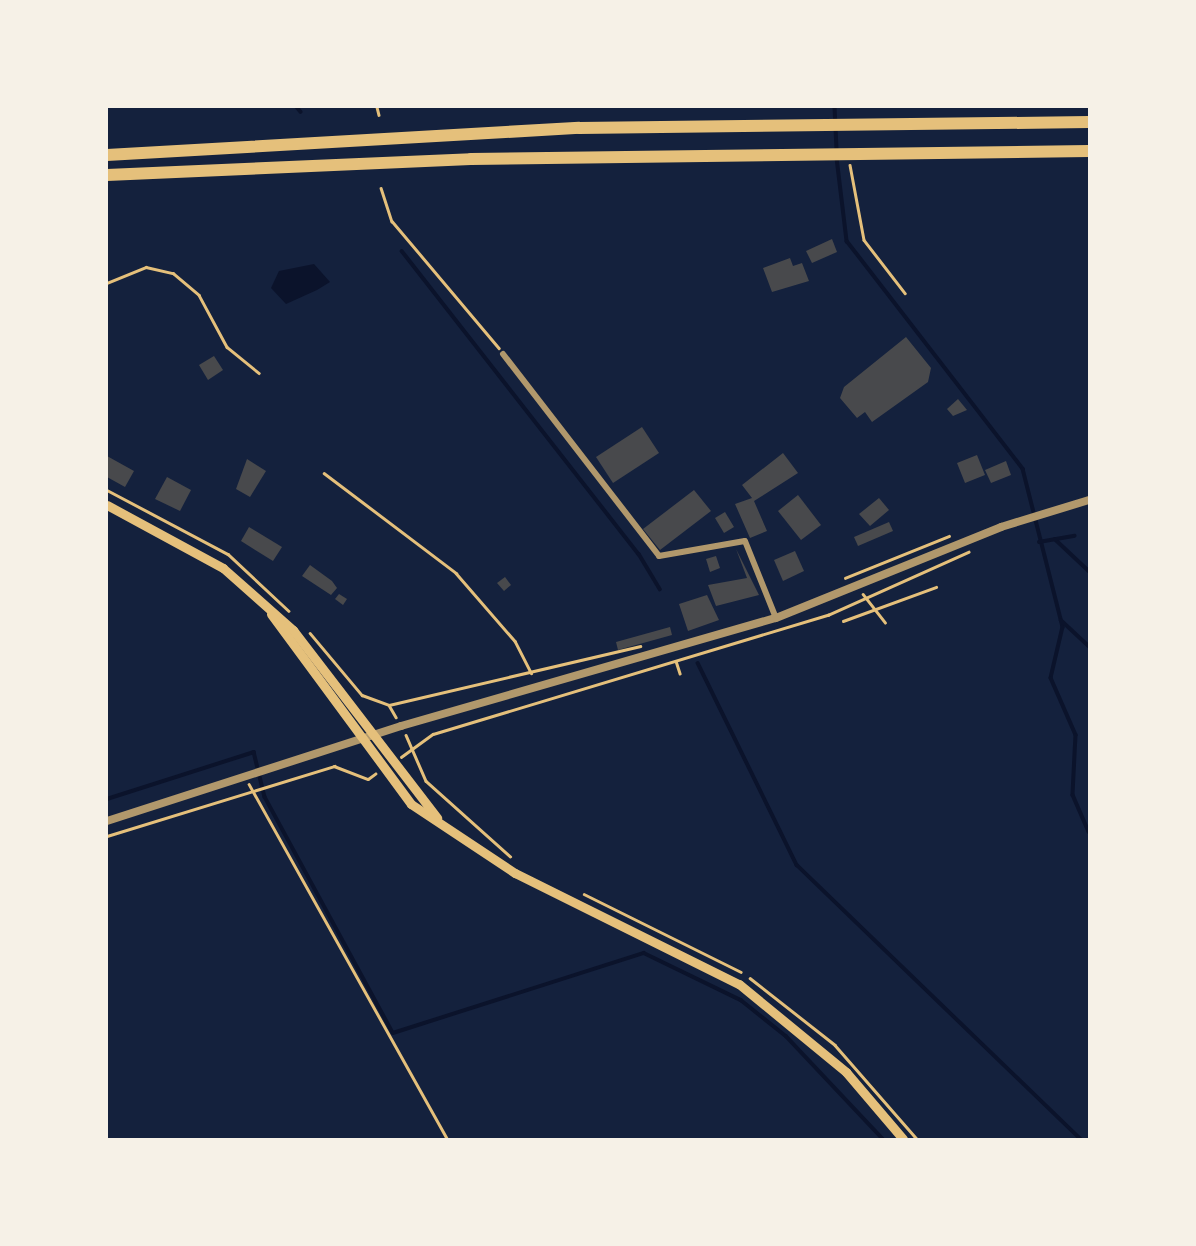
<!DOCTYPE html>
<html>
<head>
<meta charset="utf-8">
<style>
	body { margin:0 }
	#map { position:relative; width:1196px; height:1246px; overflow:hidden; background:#14213d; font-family:Commissioner,sans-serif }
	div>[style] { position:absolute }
	.water>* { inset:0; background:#0b132b }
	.stream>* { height:3.5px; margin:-1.75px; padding:0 1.75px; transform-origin:1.75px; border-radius:1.75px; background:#0b132b }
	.building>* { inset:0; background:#48494c }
	.path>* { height:2.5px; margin:-1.25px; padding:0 1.25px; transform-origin:1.25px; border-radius:1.25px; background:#e5c07b }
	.minor>* { height:6px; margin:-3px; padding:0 3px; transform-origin:3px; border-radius:3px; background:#b1986c }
	.tertiary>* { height:8px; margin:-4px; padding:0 4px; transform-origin:4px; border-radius:4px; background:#b1986c }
	.secondary>* { height:9px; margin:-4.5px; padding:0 4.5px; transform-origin:4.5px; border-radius:4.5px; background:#e5c07b }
	.motorway>* { height:12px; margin:-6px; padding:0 6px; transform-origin:6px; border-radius:6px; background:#e5c07b }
	span { translate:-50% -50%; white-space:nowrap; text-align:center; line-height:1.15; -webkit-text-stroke:5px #f6f1e7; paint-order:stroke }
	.frame { position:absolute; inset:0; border:108px solid #f6f1e7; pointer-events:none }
</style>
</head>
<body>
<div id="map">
	<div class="water">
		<div style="clip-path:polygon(314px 264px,330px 282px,317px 290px,286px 304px,271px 288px,279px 271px)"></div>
	</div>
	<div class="stream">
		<div style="left:297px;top:107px;width:6px;rotate:51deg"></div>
		<div style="left:835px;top:107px;width:43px;rotate:87.3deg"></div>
		<div style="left:837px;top:158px;width:84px;rotate:83.1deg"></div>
		<div style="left:847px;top:241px;width:288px;rotate:52.3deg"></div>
		<div style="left:1023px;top:469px;width:163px;rotate:75.8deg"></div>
		<div style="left:1063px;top:627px;width:52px;rotate:103.2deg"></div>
		<div style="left:1051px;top:678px;width:62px;rotate:66.3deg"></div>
		<div style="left:1076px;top:735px;width:60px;rotate:92.9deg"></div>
		<div style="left:1073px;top:795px;width:40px;rotate:66.6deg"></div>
		<div style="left:402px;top:251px;width:385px;rotate:52deg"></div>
		<div style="left:639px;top:554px;width:41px;rotate:59deg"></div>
		<div style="left:1055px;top:539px;width:47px;rotate:43.3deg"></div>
		<div style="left:1039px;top:542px;width:36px;rotate:-10deg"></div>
		<div style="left:1061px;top:620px;width:38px;rotate:43deg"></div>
		<div style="left:698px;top:663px;width:225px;rotate:63.9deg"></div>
		<div style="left:797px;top:865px;width:395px;rotate:44deg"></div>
		<div style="left:107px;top:799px;width:154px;rotate:-17.7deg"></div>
		<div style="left:254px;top:752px;width:46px;rotate:76.3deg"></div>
		<div style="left:265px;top:797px;width:268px;rotate:61.5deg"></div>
		<div style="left:393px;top:1033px;width:263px;rotate:-17.7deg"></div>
		<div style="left:644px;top:953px;width:108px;rotate:25.9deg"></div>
		<div style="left:741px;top:1000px;width:58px;rotate:38.7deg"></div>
		<div style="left:786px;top:1036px;width:141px;rotate:46.7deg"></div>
	</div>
	<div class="building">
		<div style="clip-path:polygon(832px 239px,837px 252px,812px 263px,806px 251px)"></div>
		<div style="clip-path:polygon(790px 258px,793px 266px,802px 263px,809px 281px,772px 292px,763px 268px)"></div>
		<div style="clip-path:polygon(906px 337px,931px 368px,928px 382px,872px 422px,865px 412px,857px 418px,840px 398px,844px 387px)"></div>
		<div style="clip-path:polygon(214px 356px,223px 370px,208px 380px,199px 365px)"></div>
		<div style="clip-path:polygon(958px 399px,967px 410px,953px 416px,947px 409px)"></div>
		<div style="clip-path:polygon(642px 427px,659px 453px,613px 483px,596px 457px)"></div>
		<div style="clip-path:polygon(783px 453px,798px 473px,754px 501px,767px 531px,750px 538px,735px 504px,752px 498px,742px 485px)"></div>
		<div style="clip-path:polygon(977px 455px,985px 475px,965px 483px,957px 463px)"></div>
		<div style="clip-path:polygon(107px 456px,134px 471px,125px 487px,107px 477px)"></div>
		<div style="clip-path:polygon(247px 459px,266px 471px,250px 497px,236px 489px)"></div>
		<div style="clip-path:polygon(1006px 461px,1011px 475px,991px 483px,985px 470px)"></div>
		<div style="clip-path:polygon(167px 477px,191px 490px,180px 511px,155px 499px)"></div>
		<div style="clip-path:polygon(694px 490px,711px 511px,660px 550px,643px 529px)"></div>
		<div style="clip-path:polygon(798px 495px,821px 525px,801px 540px,778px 511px)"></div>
		<div style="clip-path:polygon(879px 498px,889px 510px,870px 526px,859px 514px)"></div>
		<div style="clip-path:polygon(725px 512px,734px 527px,724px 533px,715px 518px)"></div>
		<div style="clip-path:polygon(889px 522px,893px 531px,858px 546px,854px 537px)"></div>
		<div style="clip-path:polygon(249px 527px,282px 547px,273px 561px,241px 541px)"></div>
		<div style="clip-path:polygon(736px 549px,759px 595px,716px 606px,708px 585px,747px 578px)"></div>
		<div style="clip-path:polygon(795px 551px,804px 571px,783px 581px,774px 560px)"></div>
		<div style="clip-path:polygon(716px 556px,720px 568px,710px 572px,706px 559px)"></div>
		<div style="clip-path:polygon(310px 565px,332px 581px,337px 588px,331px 595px,302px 576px)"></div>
		<div style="clip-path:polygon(505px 577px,511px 585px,504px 591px,497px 583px)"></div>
		<div style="clip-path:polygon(339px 594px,347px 599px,343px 605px,335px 599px)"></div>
		<div style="clip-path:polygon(707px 595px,719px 620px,688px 631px,679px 604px)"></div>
		<div style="clip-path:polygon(670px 627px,672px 635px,618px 650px,616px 642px)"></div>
	</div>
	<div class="path">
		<div style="left:377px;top:107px;width:8px;rotate:76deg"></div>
		<div style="left:850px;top:165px;width:76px;rotate:79.4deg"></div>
		<div style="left:864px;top:240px;width:67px;rotate:52.3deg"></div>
		<div style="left:381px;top:188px;width:35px;rotate:72deg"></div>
		<div style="left:392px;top:221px;width:166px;rotate:49.9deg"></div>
		<div style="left:107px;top:283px;width:42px;rotate:-22.3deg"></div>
		<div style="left:146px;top:267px;width:28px;rotate:13deg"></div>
		<div style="left:173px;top:273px;width:34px;rotate:40deg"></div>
		<div style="left:199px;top:295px;width:59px;rotate:61.7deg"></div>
		<div style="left:227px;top:347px;width:41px;rotate:39.1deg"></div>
		<div style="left:324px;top:473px;width:166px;rotate:37.1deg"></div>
		<div style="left:456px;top:573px;width:90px;rotate:49.1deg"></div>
		<div style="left:515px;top:641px;width:36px;rotate:63deg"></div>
		<div style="left:107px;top:490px;width:137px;rotate:27.9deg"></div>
		<div style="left:228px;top:554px;width:83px;rotate:43.1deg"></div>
		<div style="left:845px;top:578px;width:112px;rotate:-22deg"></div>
		<div style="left:863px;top:594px;width:36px;rotate:52deg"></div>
		<div style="left:843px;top:621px;width:99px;rotate:-20.1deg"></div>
		<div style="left:310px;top:633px;width:81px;rotate:50deg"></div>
		<div style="left:362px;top:695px;width:29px;rotate:20deg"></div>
		<div style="left:389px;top:705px;width:258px;rotate:-13.2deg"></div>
		<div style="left:676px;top:661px;width:13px;rotate:72deg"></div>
		<div style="left:389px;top:705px;width:14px;rotate:60deg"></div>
		<div style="left:406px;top:735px;width:50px;rotate:66.5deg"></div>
		<div style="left:426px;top:781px;width:113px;rotate:41.8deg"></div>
		<div style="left:401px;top:757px;width:39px;rotate:-36deg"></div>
		<div style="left:433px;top:734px;width:413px;rotate:-16.8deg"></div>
		<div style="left:828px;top:615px;width:154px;rotate:-24.2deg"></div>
		<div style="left:249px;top:784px;width:406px;rotate:60.8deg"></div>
		<div style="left:107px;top:836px;width:238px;rotate:-17.1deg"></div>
		<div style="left:334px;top:766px;width:36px;rotate:21deg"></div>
		<div style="left:368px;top:779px;width:9px;rotate:-36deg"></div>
		<div style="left:584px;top:894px;width:175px;rotate:26.4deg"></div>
		<div style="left:750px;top:978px;width:108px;rotate:38.2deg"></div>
		<div style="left:835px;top:1045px;width:125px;rotate:48.9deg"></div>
	</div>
	<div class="minor">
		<div style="left:503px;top:354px;width:255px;rotate:52.3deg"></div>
		<div style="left:659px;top:556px;width:87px;rotate:-9.9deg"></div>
		<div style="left:745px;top:541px;width:83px;rotate:68.1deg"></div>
	</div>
	<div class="tertiary">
		<div style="left:107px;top:821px;width:309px;rotate:-17.9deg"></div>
		<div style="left:401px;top:726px;width:390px;rotate:-16.1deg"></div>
		<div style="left:776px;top:618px;width:243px;rotate:-22deg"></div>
		<div style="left:1001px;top:527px;width:92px;rotate:-17.1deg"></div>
	</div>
	<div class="secondary">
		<div style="left:107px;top:505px;width:132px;rotate:28.5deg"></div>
		<div style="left:223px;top:568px;width:94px;rotate:41.5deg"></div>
		<div style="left:293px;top:630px;width:237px;rotate:52.5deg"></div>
		<div style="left:271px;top:614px;width:236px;rotate:53.6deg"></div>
		<div style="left:411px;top:804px;width:125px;rotate:33.6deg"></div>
		<div style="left:515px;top:873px;width:250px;rotate:26.4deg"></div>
		<div style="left:739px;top:984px;width:139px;rotate:39.4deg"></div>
		<div style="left:846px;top:1072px;width:88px;rotate:49.6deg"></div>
	</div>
	<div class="motorway">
		<div style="left:107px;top:155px;width:473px;rotate:-3.3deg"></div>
		<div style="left:579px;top:128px;width:510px;rotate:-0.67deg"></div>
		<div style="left:107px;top:175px;width:364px;rotate:-2.5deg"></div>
		<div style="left:471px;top:159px;width:618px;rotate:-0.74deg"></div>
	</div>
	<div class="frame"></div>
</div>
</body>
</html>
